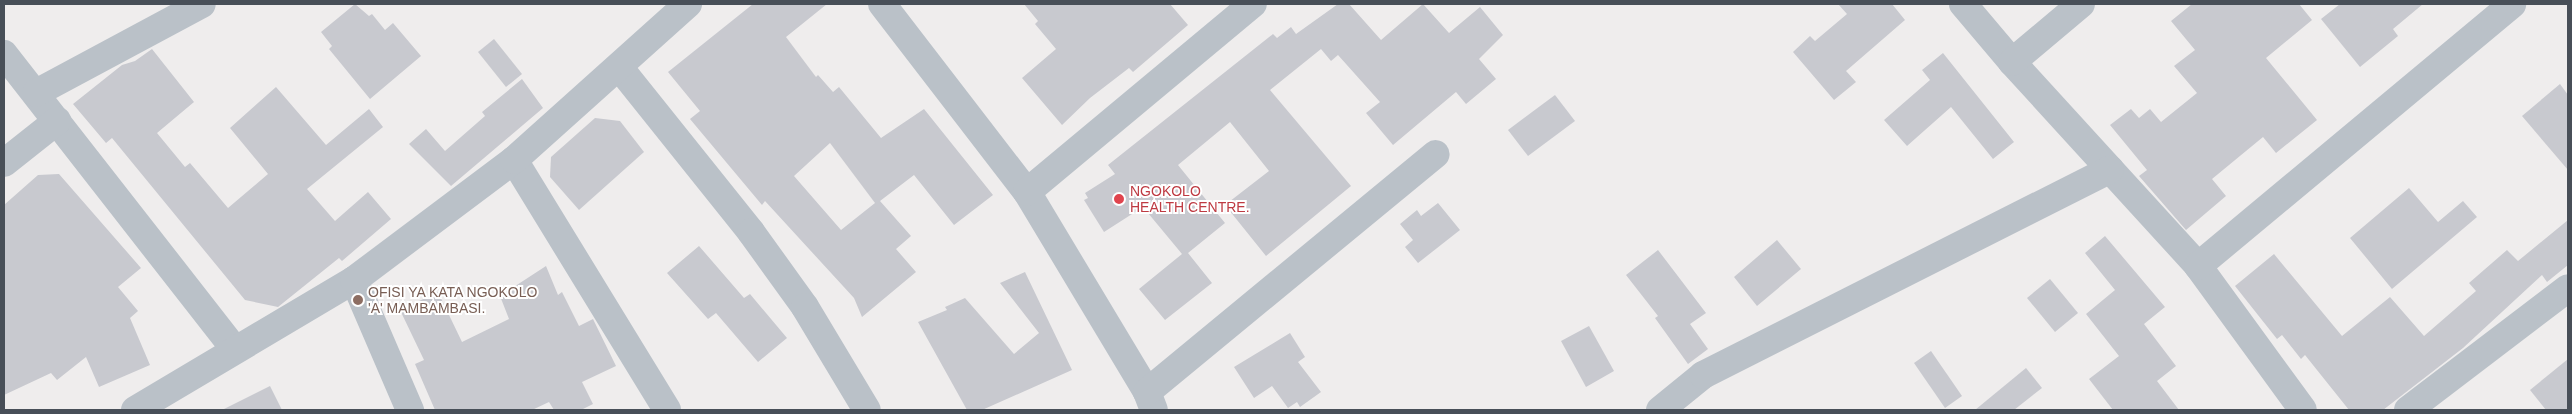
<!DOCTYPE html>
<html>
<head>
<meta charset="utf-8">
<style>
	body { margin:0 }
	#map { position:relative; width:2572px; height:414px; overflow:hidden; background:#efeded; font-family:Helvetica,sans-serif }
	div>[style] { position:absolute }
	.building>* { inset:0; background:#c8c9cf }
	.minor>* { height:28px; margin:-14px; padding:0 14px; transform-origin:14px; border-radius:14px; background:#bac1c8 }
	.dots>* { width:14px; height:14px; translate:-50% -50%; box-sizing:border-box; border:2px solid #fff; border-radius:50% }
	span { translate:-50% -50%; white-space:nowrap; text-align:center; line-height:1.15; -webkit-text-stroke:4px #fff; paint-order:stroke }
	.health-label { font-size:14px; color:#be3a42 }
	.left { translate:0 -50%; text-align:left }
	.education-label { font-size:14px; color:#785e54 }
	.frame { position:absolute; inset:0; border:5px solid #484f58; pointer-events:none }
</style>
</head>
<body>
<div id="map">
	<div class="building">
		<div style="clip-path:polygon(355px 4px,369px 16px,372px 14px,385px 30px,393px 23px,421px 56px,370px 99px,329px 49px,332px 46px,321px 32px)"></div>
		<div style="clip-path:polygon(evenodd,753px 4px,827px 4px,786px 37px,816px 77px,818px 75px,833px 92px,839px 87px,881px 138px,924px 109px,993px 195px,954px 225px,914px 175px,880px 201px,911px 236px,896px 249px,916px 272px,862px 317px,854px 298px,765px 201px,762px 205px,690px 119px,700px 111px,668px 72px,753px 4px,830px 143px,875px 203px,841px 230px,794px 176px,830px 143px)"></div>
		<div style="clip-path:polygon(1024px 4px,1170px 4px,1188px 25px,1133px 72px,1129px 68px,1090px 98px,1062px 125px,1022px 78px,1056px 49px,1035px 24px,1038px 21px)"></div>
		<div style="clip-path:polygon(1338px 4px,1349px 4px,1381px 40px,1423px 4px,1449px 33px,1480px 7px,1503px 35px,1479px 59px,1496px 79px,1466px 104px,1456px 92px,1393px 145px,1366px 113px,1380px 102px,1338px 55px,1331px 61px,1321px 49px,1270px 90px,1351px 186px,1266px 256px,1225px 205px,1269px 171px,1230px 122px,1178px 165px,1225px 223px,1188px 253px,1212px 283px,1165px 320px,1139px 289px,1182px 254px,1143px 207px,1104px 232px,1084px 200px,1088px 198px,1085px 193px,1115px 174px,1108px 165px,1273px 34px,1277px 38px,1291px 27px,1296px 34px)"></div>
		<div style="clip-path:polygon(1838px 4px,1892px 4px,1905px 20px,1846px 71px,1856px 82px,1834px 100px,1793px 52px,1810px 36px,1815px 41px,1847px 14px)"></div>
		<div style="clip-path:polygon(2192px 4px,2299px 4px,2312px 20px,2266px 58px,2317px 120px,2276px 153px,2263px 137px,2212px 179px,2226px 196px,2186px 230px,2139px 176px,2147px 170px,2110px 125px,2131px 109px,2139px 118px,2150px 109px,2161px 122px,2197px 93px,2174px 66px,2195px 50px,2171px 21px)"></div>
		<div style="clip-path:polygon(2340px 4px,2423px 4px,2393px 29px,2398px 36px,2360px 67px,2321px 19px)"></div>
		<div style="clip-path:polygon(494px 39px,522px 74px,506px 87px,478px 52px)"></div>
		<div style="clip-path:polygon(152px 49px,194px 102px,157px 133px,185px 167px,190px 163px,228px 208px,268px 174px,230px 128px,276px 87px,326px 145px,369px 109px,383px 127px,307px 189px,335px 221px,368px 192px,391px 219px,342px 261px,339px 258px,278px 307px,245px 300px,112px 138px,106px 143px,73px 104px,122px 65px,135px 61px)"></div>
		<div style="clip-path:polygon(1943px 53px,2014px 142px,1993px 159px,1951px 107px,1907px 146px,1884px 120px,1930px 80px,1922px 70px)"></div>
		<div style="clip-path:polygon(522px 79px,543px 108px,451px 186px,409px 144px,426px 129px,445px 151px,485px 116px,482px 112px)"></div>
		<div style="clip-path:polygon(2560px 84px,2568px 95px,2568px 170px,2522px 116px)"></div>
		<div style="clip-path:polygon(1555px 95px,1575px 121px,1528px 156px,1508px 130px)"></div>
		<div style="clip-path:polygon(595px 118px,620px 121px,644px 152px,579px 210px,550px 177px,551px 157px)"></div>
		<div style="clip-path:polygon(59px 174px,141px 268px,118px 287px,138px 311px,130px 318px,150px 365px,99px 387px,86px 357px,57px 380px,51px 373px,4px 395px,4px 205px,38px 175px)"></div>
		<div style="clip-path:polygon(2409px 188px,2438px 222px,2463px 201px,2477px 217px,2392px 289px,2350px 238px)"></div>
		<div style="clip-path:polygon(1438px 203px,1460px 230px,1418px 263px,1405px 247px,1413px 240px,1400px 224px,1417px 210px,1421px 216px)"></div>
		<div style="clip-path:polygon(2568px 220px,2568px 265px,2547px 282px,2542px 275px,2463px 348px,2383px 410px,2349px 410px,2305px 355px,2301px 359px,2282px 335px,2277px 339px,2235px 286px,2274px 254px,2342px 336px,2390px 297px,2424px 336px,2476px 291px,2469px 283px,2507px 250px,2518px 261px)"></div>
		<div style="clip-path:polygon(2105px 236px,2165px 307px,2144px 324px,2176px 366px,2157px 381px,2179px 410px,2113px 410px,2089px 379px,2119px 356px,2086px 314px,2115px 290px,2085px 253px)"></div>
		<div style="clip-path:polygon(1777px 240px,1801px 269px,1757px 306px,1734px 277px)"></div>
		<div style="clip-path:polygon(699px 246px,744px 298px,750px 294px,787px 338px,758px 362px,716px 313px,708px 319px,667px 273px)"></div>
		<div style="clip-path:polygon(1658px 250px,1706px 313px,1690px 324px,1708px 349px,1688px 364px,1655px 318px,1658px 316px,1626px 275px)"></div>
		<div style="clip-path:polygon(546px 266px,558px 295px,562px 292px,579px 326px,593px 319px,616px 366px,582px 382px,593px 404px,581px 410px,554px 410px,549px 402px,532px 410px,435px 410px,415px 364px,424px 360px,400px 310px,438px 292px,462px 342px,509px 319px,500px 296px)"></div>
		<div style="clip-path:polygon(1025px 272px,1072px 370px,982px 410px,967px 410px,918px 322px,947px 310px,945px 307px,965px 298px,1014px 354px,1039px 333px,1000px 283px)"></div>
		<div style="clip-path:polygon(2050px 279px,2078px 313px,2055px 332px,2027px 298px)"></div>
		<div style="clip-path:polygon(1589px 326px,1614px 371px,1586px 387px,1561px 341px)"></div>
		<div style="clip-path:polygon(1290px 333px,1305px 357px,1298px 362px,1321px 392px,1300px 407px,1297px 402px,1288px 408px,1272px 386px,1254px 398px,1234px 367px)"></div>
		<div style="clip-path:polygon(1931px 351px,1962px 396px,1945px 408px,1914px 363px)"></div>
		<div style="clip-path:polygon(2568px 359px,2568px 410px,2546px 410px,2530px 390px)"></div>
		<div style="clip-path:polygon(2026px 368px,2042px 388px,2014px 410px,1975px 410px)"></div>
		<div style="clip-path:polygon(270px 386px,282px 410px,222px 410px)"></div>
	</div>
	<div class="minor">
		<div style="left:882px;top:4px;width:237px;rotate:52.4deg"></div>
		<div style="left:1027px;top:192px;width:233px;rotate:59deg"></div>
		<div style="left:1147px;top:392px;width:19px;rotate:69deg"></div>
		<div style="left:1963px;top:4px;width:76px;rotate:49.8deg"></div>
		<div style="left:2012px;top:62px;width:276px;rotate:47.6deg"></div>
		<div style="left:2198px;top:266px;width:178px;rotate:53.9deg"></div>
		<div style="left:4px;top:54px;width:375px;rotate:52deg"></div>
		<div style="left:2012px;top:62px;width:90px;rotate:-40deg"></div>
		<div style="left:619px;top:67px;width:211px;rotate:51.3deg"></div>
		<div style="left:751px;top:232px;width:92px;rotate:54.2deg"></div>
		<div style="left:805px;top:307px;width:120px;rotate:59deg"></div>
		<div style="left:36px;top:93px;width:188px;rotate:-28.2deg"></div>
		<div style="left:514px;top:160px;width:293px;rotate:58.5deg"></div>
		<div style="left:4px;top:163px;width:68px;rotate:-38.4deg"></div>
		<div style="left:1027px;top:192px;width:294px;rotate:-39.8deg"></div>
		<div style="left:2198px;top:266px;width:409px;rotate:-39.8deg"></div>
		<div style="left:354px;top:280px;width:142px;rotate:66.7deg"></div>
		<div style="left:1147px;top:392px;width:374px;rotate:-39.5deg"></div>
		<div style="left:135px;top:410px;width:255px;rotate:-30.7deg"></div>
		<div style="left:354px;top:280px;width:200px;rotate:-36.9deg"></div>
		<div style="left:514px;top:160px;width:234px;rotate:-41.9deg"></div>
		<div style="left:1660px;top:410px;width:55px;rotate:-39.1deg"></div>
		<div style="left:1703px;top:375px;width:456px;rotate:-26.8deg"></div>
		<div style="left:2408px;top:410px;width:201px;rotate:-37.3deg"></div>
	</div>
	<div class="dots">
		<div style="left:1119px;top:199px;background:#e0444e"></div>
		<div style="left:358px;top:300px;background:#8d6e63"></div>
	</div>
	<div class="health-label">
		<span class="left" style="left:1130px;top:199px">NGOKOLO<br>HEALTH CENTRE.</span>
	</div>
	<div class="education-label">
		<span class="left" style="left:368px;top:300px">OFISI YA KATA NGOKOLO<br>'A' MAMBAMBASI.</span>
	</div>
	<div class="frame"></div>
</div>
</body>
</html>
